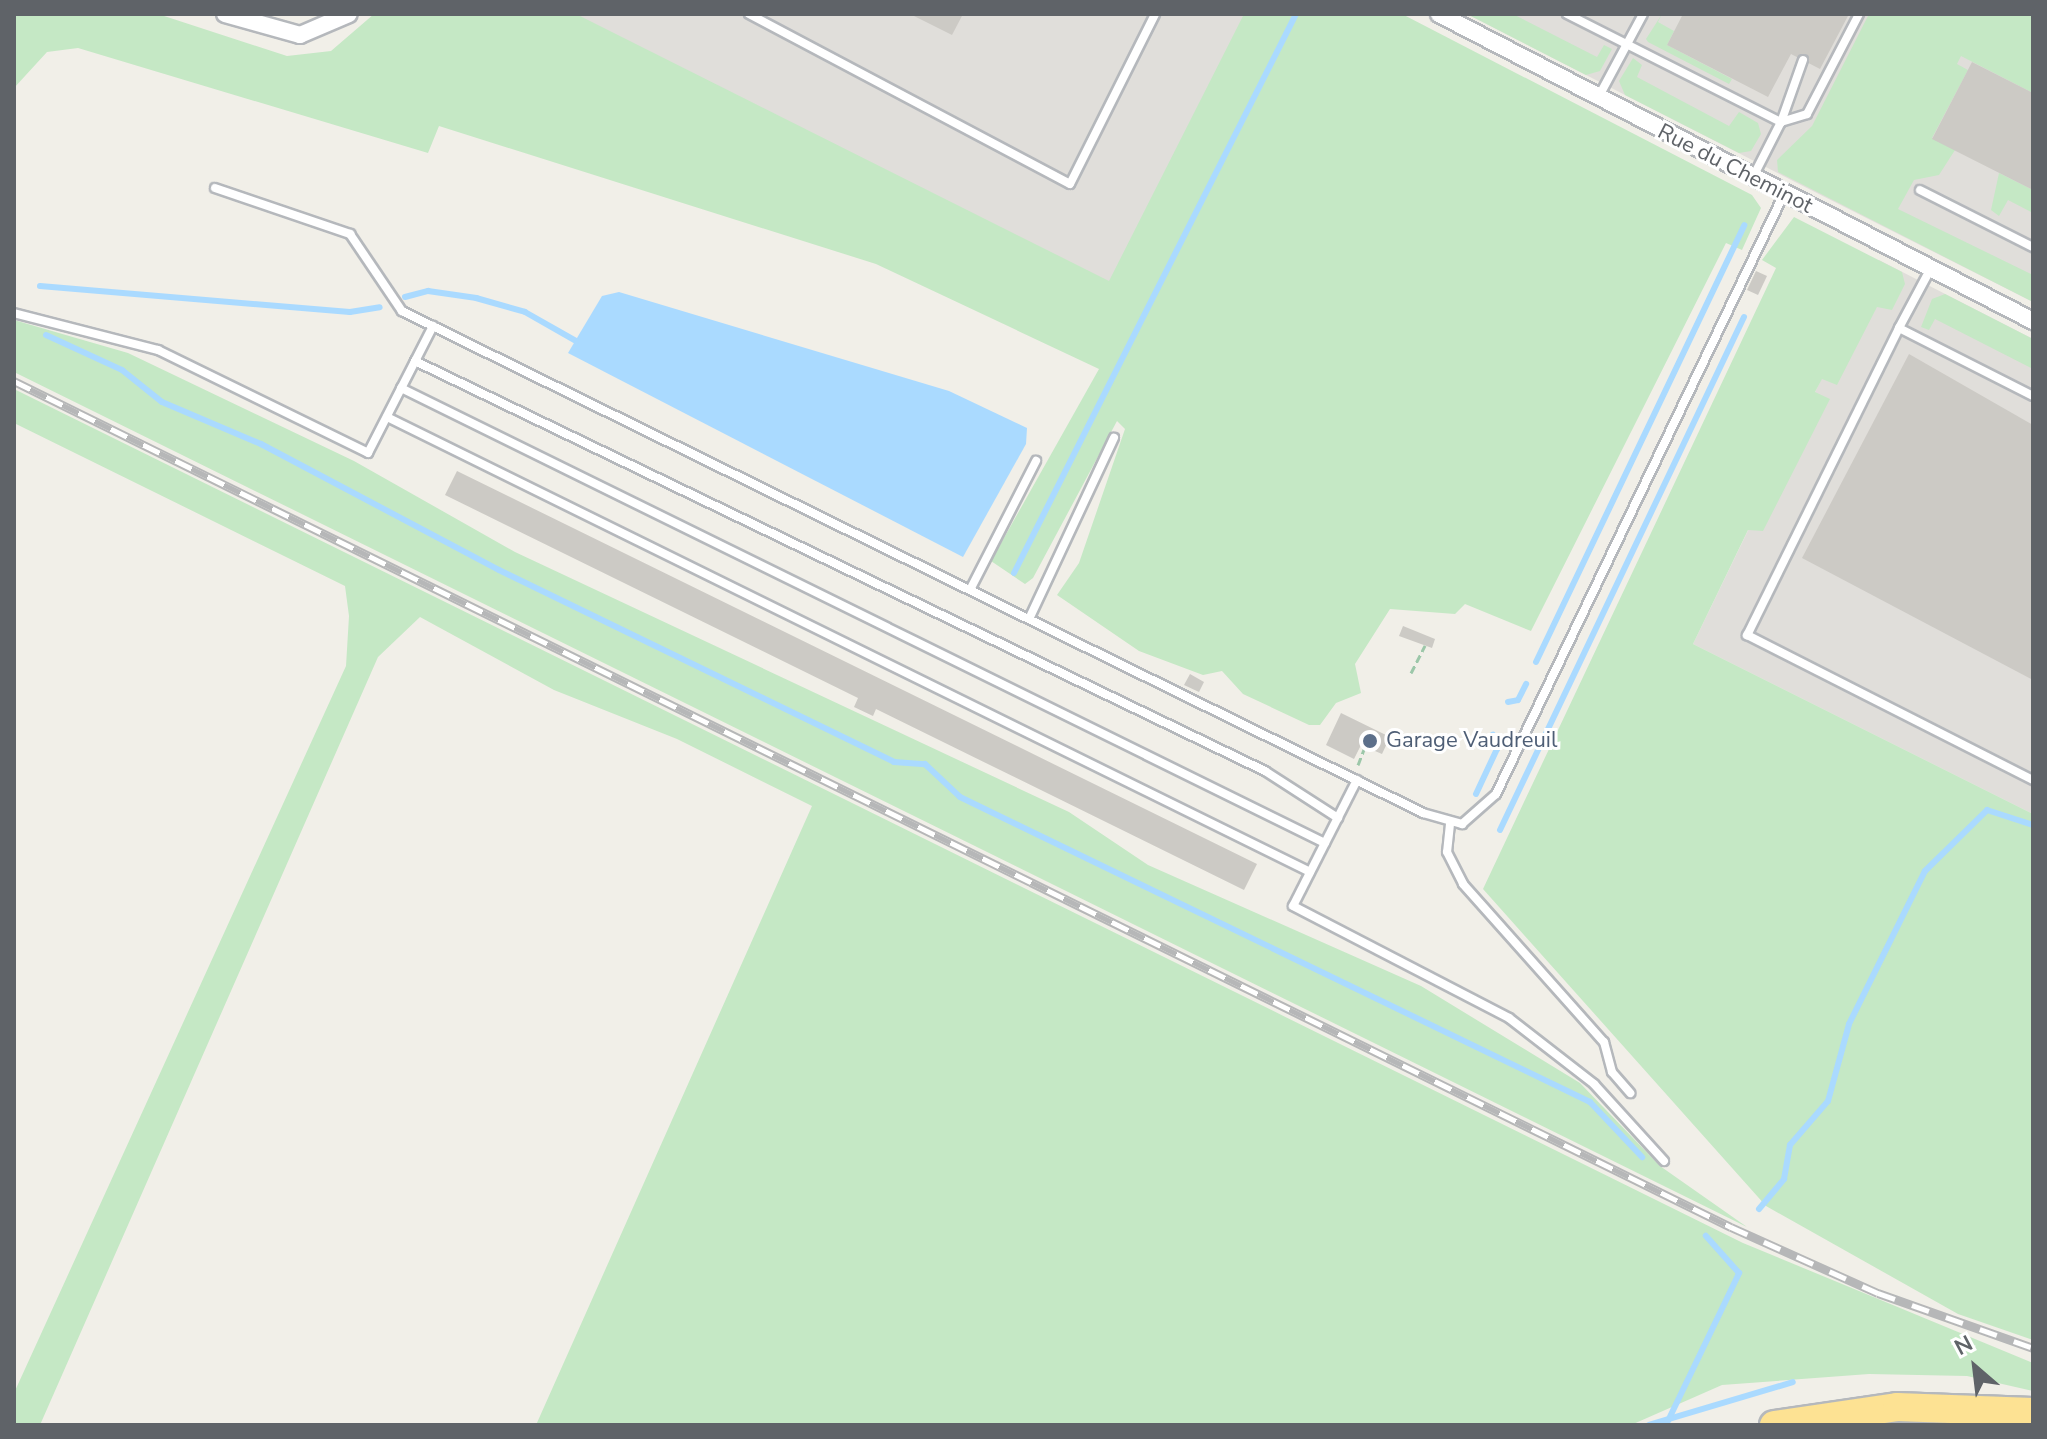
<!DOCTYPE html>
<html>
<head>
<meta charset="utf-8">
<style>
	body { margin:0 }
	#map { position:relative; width:2047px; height:1439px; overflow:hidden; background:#f1efe8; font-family:"Nunito Sans",sans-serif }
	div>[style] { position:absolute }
	.industrial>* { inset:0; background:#e0deda }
	.green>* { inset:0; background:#c5e8c5 }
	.water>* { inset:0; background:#aadaff }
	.stream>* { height:6px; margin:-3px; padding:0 3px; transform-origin:3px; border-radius:3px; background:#aadaff }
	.building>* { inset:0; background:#cccac5 }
	.path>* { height:3px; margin-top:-1.5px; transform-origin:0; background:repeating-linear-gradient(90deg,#9cc7a9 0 8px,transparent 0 12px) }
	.roads { filter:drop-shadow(2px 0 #b5b8bc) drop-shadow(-2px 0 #b5b8bc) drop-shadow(0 2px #b5b8bc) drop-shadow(0 -2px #b5b8bc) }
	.service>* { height:8px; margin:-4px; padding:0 4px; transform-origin:4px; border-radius:4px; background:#fff }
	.minor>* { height:16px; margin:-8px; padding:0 8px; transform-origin:8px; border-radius:8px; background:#fff }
	.motorway>* { height:28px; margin:-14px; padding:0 14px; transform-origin:14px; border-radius:14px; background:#fde293 }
	.rail>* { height:9px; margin-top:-4.5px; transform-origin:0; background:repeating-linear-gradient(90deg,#fff 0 18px,#b6b7b8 0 36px); box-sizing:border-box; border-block:2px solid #b6b7b8 }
	.dots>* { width:22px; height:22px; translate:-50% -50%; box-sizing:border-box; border:4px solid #fff; border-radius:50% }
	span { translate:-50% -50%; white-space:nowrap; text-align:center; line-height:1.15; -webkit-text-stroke:6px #fff; paint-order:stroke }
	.street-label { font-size:22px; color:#5f6368 }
	.service-label { font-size:22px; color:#4e5e75 }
	.left { translate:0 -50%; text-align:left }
	.frame { position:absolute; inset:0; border:16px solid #5f6368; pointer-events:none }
	.north { position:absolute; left:1935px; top:1327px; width:80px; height:80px; -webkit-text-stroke:6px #fff; paint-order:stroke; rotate:332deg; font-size:22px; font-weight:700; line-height:32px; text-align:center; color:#5f6368 }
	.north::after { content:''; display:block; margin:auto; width:28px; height:36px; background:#5f6368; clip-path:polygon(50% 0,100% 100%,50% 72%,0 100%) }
</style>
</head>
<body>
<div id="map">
	<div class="industrial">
		<div style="clip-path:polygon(525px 14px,1258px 14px,1114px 298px)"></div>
		<div style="clip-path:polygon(1467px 14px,2033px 14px,2033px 302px,1795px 182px)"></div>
		<div style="clip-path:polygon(1879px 260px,2033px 339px,2033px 814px,1693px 644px)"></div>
	</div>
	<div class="green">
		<div style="clip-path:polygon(14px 14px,158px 14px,287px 56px,331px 51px,374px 14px,576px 14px,1109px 281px,1244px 14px,1402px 14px,1752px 195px,1761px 208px,1742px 250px,1726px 243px,1531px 631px,1465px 604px,1455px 614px,1390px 609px,1355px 664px,1361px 693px,1336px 703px,1320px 725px,1309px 725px,1243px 694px,1222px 671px,1203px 675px,1139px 651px,1057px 595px,1079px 563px,1125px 429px,1117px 421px,1033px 578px,1025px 584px,991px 561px,1099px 369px,876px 264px,439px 126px,428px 153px,78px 48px,47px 52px,14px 88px)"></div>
		<div style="clip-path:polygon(1467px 14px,1513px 14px,1597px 57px,1604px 45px,1612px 49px,1600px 71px,1586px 75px)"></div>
		<div style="clip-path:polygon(1662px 14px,1658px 22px,1674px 31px,1667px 45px,1732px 79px,1729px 84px,1648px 42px,1646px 39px)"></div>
		<div style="clip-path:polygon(1869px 14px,2033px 14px,2033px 93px,1961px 56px,1957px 64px,1968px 70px,1932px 138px,1955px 150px,1939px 175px,1914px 180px,1898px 209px,2033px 275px,2033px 302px,1778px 172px,1777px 160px,1812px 126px)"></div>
		<div style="clip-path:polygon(1633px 58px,1642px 65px,1637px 77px,1729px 126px,1739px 112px,1758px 123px,1761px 134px,1751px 151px,1739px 153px,1625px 95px,1619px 81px)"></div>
		<div style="clip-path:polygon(1999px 173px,2033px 190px,2033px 213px,2008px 200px,1999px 216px,1991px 210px)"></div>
		<div style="clip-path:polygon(1794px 217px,1902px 272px,1905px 284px,1892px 310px,1877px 307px,1837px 385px,1822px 379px,1815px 392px,1830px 399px,1763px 531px,1748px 530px,1693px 644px,2033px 814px,2033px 1340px,1958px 1314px,1766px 1206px,1483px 889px,1776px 268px,1762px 260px)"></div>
		<div style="clip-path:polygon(1945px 294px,2033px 339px,2033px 369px,1935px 319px,1929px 330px,1921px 327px,1932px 299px)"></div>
		<div style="clip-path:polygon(14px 320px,128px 353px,354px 461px,515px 552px,1069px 812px,1148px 865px,1421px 986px,1580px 1083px,1660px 1166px,1747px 1227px,14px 372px)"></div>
		<div style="clip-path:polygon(14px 389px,1743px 1243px,2033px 1363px,2033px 1391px,1967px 1376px,1869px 1374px,1722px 1385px,1631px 1425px,536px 1425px,812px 806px,677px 739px,554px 690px,420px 617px,378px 657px,40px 1425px,14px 1425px,14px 1393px,346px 666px,349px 616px,345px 586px,14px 423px)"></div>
	</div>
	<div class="water">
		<div style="clip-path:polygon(619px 292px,949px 391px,1027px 428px,1026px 444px,963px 557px,568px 353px,602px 296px)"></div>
	</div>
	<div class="stream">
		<div style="left:40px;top:286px;width:311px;rotate:4.8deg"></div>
		<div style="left:350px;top:312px;width:30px;rotate:-9deg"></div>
		<div style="left:405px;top:297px;width:24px;rotate:-15deg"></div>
		<div style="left:428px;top:291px;width:49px;rotate:8.3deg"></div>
		<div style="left:476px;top:298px;width:51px;rotate:15.9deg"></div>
		<div style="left:525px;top:312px;width:59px;rotate:29.6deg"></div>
		<div style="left:46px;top:335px;width:84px;rotate:24.7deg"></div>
		<div style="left:122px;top:370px;width:51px;rotate:38.7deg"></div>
		<div style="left:162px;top:402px;width:108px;rotate:23deg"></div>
		<div style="left:261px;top:444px;width:269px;rotate:27.9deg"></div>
		<div style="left:499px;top:570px;width:439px;rotate:25.9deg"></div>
		<div style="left:894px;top:762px;width:31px;rotate:4deg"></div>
		<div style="left:925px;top:764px;width:48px;rotate:43.3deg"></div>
		<div style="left:960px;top:797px;width:700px;rotate:25.83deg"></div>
		<div style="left:1590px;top:1102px;width:76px;rotate:46.6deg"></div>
		<div style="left:1014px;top:573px;width:626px;rotate:-63.23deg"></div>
		<div style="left:1536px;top:662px;width:484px;rotate:-64.5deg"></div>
		<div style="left:1508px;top:702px;width:10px;rotate:-11deg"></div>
		<div style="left:1518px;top:700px;width:18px;rotate:-63deg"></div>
		<div style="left:1476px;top:794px;width:50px;rotate:-65deg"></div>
		<div style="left:1497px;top:749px;width:15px;rotate:-106deg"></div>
		<div style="left:1500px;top:830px;width:568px;rotate:-64.56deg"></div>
		<div style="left:1759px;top:1209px;width:39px;rotate:-50deg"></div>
		<div style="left:1784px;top:1179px;width:35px;rotate:-80deg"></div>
		<div style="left:1790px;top:1145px;width:58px;rotate:-49.2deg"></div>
		<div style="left:1828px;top:1101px;width:80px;rotate:-74.7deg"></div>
		<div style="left:1849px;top:1024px;width:171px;rotate:-63.6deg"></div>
		<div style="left:1925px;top:871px;width:87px;rotate:-44.5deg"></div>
		<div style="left:1987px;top:810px;width:48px;rotate:18.1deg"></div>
		<div style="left:1649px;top:1425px;width:150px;rotate:-16.6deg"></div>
		<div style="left:1666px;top:1425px;width:169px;rotate:-64.3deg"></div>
		<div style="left:1739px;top:1273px;width:50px;rotate:-131.7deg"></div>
	</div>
	<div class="building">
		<div style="clip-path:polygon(910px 14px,963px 14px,952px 35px)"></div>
		<div style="clip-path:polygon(1683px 14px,1849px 14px,1820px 69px,1791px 54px,1768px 97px,1667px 45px)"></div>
		<div style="clip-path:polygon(1972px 62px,2033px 93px,2033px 190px,1932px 139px)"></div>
		<div style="clip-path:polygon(1756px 271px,1767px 276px,1758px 295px,1747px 290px)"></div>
		<div style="clip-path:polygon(1909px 354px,2033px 425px,2033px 680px,1802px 558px)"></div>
		<div style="clip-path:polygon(457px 471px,1257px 864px,1244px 890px,876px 709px,873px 716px,854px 707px,858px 698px,445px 495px)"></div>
		<div style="clip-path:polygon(1403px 626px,1435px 639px,1432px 648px,1399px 636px)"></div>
		<div style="clip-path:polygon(1190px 674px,1204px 682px,1199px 692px,1184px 685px)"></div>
		<div style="clip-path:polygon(1341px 713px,1390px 737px,1382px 754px,1361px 745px,1354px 759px,1326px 745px)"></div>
	</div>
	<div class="path">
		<div style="left:1411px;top:673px;width:31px;rotate:-63deg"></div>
		<div style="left:1358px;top:765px;width:19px;rotate:-69deg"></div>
	</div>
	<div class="roads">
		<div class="service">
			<div style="left:749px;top:14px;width:363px;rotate:27.9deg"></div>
			<div style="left:1070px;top:184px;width:190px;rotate:-63.4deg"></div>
			<div style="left:1567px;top:14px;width:240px;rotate:26.8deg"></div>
			<div style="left:1781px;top:122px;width:62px;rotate:117deg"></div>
			<div style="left:1803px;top:60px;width:66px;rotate:109.5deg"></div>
			<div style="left:1781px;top:122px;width:27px;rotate:-17deg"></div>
			<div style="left:1807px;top:114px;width:113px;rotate:-62.5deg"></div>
			<div style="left:1598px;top:98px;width:95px;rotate:-61.8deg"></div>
			<div style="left:215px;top:188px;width:143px;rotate:18.8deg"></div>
			<div style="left:350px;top:234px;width:93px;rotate:56deg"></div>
			<div style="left:402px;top:311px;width:1138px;rotate:26.18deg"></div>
			<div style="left:1423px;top:813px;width:41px;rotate:15.8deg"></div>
			<div style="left:1462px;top:824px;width:45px;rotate:-41.4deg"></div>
			<div style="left:1496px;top:794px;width:666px;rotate:-64.36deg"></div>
			<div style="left:1920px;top:190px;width:127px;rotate:26.8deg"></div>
			<div style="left:1931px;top:268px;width:68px;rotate:118.1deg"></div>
			<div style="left:1899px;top:328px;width:150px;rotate:26.9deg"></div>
			<div style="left:14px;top:313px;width:149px;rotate:14.4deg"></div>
			<div style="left:158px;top:350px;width:234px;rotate:26.1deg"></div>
			<div style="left:368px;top:453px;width:143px;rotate:-62.9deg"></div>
			<div style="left:1899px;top:328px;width:343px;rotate:116.3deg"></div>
			<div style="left:1747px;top:635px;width:321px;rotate:26.9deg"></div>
			<div style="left:415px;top:361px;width:944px;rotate:25.75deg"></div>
			<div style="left:1265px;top:771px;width:87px;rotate:32.8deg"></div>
			<div style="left:401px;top:388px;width:1030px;rotate:26.22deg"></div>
			<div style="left:387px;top:417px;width:1029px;rotate:26.24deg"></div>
			<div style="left:971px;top:588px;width:143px;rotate:-62.9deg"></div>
			<div style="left:1030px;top:617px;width:198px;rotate:-64.9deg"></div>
			<div style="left:1357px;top:780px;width:141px;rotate:116.9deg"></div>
			<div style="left:1293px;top:906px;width:243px;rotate:27.4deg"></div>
			<div style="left:1509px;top:1018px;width:108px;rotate:37.8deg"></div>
			<div style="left:1594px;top:1084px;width:104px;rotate:47.7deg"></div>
			<div style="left:1450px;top:824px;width:28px;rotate:96deg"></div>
			<div style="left:1447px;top:852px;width:36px;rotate:63deg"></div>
			<div style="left:1463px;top:884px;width:212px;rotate:48.3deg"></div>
			<div style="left:1604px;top:1042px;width:31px;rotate:75deg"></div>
			<div style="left:1612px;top:1072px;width:28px;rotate:49deg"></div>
		</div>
		<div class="minor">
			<div style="left:225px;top:14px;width:78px;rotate:15.6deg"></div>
			<div style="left:300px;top:35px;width:53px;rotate:-23.2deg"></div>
			<div style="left:1439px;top:14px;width:669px;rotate:27.33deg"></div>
		</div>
		<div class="motorway">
			<div style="left:1774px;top:1425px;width:124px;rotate:-8.3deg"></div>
			<div style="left:1897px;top:1407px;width:136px;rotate:2.1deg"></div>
		</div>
	</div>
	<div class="rail">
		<div style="left:14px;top:381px;width:1914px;rotate:26.23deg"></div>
		<div style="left:1731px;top:1227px;width:161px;rotate:24.2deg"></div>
		<div style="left:1878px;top:1293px;width:164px;rotate:19.5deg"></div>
	</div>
	<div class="dots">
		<div style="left:1370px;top:741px;background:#5c6f8a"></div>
	</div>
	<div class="street-label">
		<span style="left:1735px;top:169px;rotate:27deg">Rue du Cheminot</span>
	</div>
	<div class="service-label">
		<span class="left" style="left:1386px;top:741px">Garage Vaudreuil</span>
	</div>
	<div class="frame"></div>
	<div class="north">N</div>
</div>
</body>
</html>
